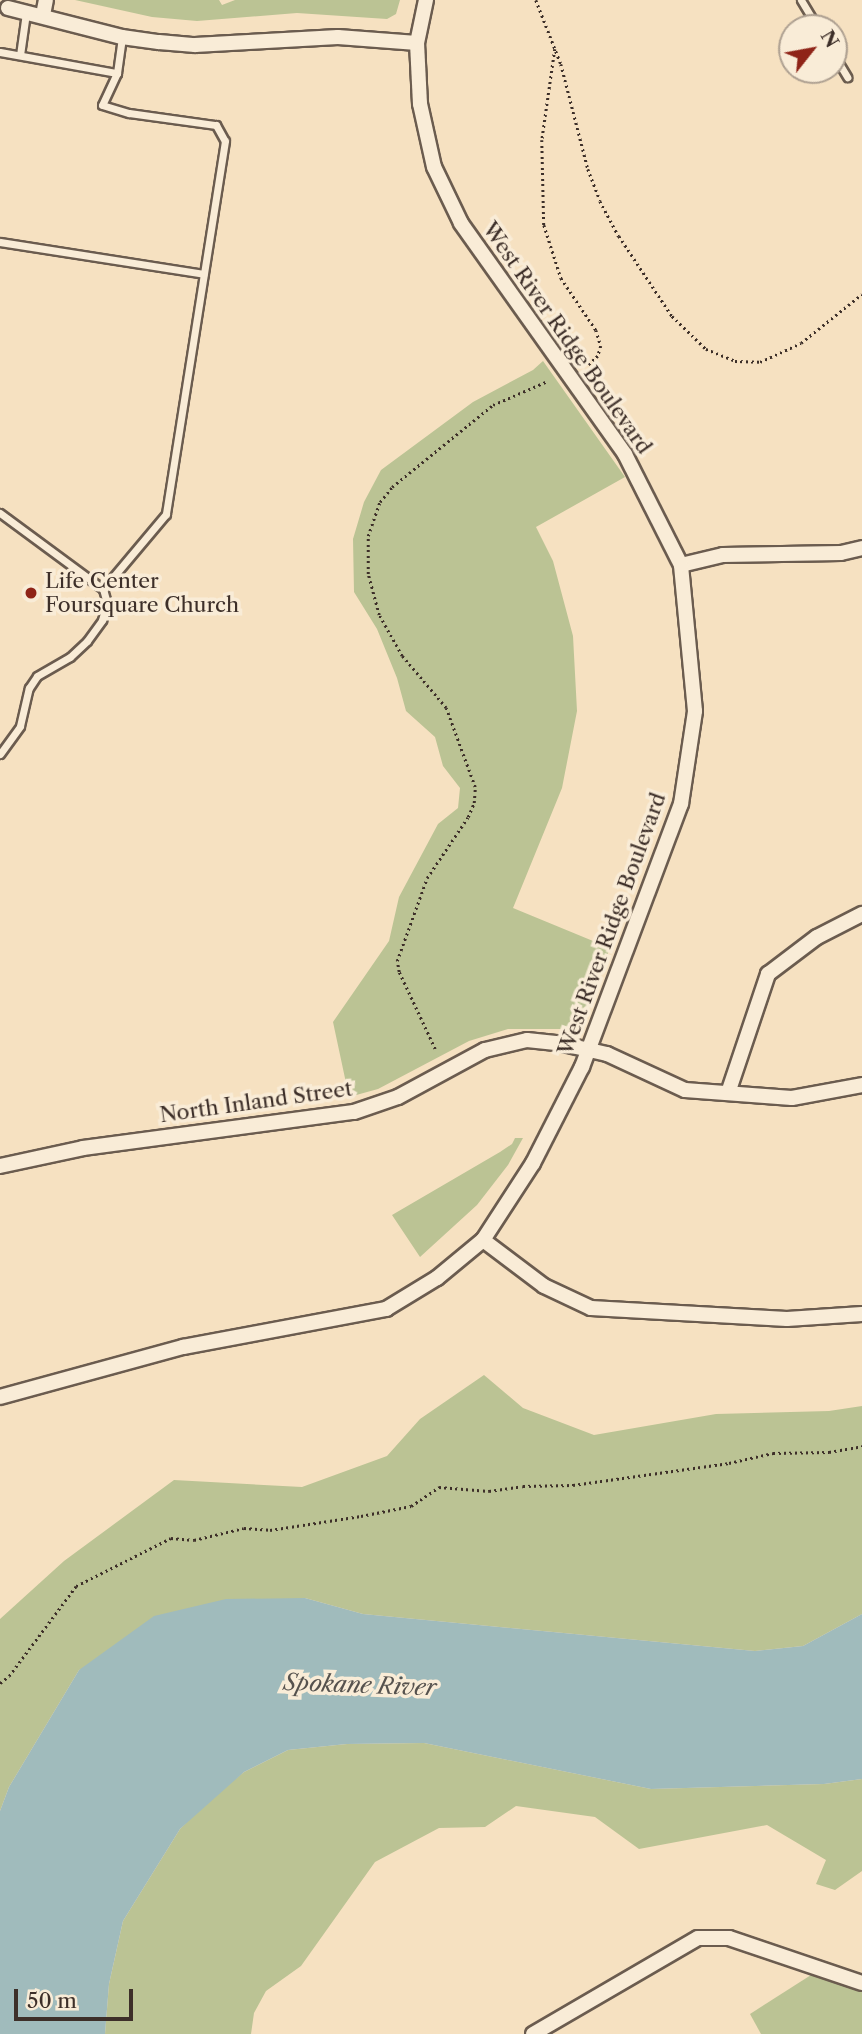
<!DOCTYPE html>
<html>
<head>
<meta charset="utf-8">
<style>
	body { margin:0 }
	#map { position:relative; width:862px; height:2034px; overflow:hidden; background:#f6e1c1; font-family:"Libre Caslon Text",serif }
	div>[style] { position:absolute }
	.green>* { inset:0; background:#bbc394 }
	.water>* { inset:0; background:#a0bbbc }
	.path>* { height:2.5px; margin-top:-1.25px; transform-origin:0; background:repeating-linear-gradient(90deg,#3d2f29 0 2px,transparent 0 5.5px) }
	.roads { filter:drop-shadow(2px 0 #6b5c4f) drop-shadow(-2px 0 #6b5c4f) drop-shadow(0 2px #6b5c4f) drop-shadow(0 -2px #6b5c4f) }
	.lane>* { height:7px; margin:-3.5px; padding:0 3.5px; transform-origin:3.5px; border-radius:3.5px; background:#f9ecd7 }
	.street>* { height:14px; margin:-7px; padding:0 7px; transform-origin:7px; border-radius:7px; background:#f9ecd7 }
	.dots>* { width:19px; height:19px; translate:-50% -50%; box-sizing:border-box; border:4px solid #f9ecd7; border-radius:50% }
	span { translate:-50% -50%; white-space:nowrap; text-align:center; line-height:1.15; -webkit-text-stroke:7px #f9ecd7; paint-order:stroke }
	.street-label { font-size:21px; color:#3d2f29 }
	.poi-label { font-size:21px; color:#3d2f29 }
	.left { translate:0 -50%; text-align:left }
	.water-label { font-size:23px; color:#56524e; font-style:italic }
	.north { position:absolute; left:778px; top:14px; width:70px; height:70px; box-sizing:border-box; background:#f9ecd7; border:2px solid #aea091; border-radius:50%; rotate:59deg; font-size:19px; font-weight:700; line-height:28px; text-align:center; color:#3d2f29 }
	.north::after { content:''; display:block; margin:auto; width:24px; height:32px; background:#8f2418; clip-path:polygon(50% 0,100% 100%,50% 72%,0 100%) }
	.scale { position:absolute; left:14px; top:1989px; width:119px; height:32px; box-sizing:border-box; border:4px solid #3d2f29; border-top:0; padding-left:9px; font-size:21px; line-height:24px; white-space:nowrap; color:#3d2f29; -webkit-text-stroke:5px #f9ecd7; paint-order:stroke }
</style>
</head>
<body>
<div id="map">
	<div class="green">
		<div style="clip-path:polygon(75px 0,219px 0,222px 5px,235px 0,400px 0,396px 14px,387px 19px,297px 13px,197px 21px,152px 17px)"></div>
		<div style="clip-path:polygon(543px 361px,625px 477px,536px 527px,553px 561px,573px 636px,577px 711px,562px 788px,513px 908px,610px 948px,584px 1014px,573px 1026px,567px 1029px,508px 1029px,469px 1041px,378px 1089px,349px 1097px,333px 1022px,389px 941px,399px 897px,438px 824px,458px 808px,460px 788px,443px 766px,435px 737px,406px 711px,397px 678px,377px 629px,354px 592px,353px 539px,364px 502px,381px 470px,473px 402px,533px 370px)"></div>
		<div style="clip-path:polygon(515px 1138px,523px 1138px,508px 1165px,477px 1205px,420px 1257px,392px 1215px,500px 1152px,512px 1144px)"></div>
		<div style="clip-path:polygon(484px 1375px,523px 1408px,594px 1435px,716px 1414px,829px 1411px,862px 1406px,862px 1614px,803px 1646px,755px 1651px,363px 1614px,305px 1598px,79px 1670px,9px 1787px,0 1811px,0 1619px,64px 1561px,174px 1480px,302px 1487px,387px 1456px,420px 1419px)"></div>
		<div style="clip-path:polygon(424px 1743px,651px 1789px,824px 1784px,862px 1779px,862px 1871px,835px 1890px,816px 1884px,826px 1860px,767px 1825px,639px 1849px,595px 1817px,516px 1806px,485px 1827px,439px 1828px,375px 1862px,301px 1966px,266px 1991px,254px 2013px,251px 2034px,105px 2034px,109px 1984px,123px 1921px,180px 1829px,214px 1796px,244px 1772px,288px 1750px,347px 1744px)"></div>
		<div style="clip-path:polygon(811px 1975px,862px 1991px,862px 2034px,761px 2034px,750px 2014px)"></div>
	</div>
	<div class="water">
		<div style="clip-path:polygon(305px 1598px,363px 1614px,755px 1651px,803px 1646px,862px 1614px,862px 1779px,824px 1784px,651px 1789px,424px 1743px,347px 1744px,288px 1750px,244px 1772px,180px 1829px,123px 1921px,109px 1984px,105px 2034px,0 2034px,0 1811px,9px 1787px,79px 1670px,154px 1616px,226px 1599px)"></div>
	</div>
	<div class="path">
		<div style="left:536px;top:0;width:69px;rotate:68.7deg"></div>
		<div style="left:561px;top:64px;width:108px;rotate:75.6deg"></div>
		<div style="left:588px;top:169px;width:34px;rotate:69deg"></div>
		<div style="left:600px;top:201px;width:40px;rotate:62deg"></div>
		<div style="left:619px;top:236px;width:96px;rotate:56.5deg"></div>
		<div style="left:672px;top:316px;width:47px;rotate:44.1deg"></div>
		<div style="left:706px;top:349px;width:31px;rotate:22deg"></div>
		<div style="left:735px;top:361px;width:25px;rotate:2deg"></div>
		<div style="left:760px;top:362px;width:45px;rotate:-24.9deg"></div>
		<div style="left:801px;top:343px;width:78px;rotate:-38.8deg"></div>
		<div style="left:555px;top:49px;width:92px;rotate:98.1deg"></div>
		<div style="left:542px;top:140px;width:85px;rotate:88.7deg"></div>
		<div style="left:544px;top:225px;width:56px;rotate:72.2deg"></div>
		<div style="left:561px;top:278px;width:63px;rotate:56.1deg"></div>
		<div style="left:596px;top:330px;width:17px;rotate:73deg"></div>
		<div style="left:601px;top:346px;width:10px;rotate:107deg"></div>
		<div style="left:598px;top:356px;width:16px;rotate:137deg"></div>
		<div style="left:435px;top:1049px;width:85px;rotate:-115.1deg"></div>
		<div style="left:399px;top:972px;width:11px;rotate:-100deg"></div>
		<div style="left:397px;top:961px;width:88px;rotate:-70.1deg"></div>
		<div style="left:427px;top:878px;width:73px;rotate:-56.1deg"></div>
		<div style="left:468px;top:817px;width:15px;rotate:-67deg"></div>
		<div style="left:474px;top:803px;width:16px;rotate:-86deg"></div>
		<div style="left:475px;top:787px;width:84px;rotate:-110.2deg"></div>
		<div style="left:446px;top:708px;width:68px;rotate:-130.2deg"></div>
		<div style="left:402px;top:656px;width:47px;rotate:-119.3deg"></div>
		<div style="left:379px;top:615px;width:42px;rotate:-105deg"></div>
		<div style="left:368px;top:574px;width:38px;rotate:-90deg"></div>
		<div style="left:368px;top:536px;width:36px;rotate:-71deg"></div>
		<div style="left:380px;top:502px;width:19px;rotate:-51deg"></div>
		<div style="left:392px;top:487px;width:130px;rotate:-39.1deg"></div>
		<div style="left:493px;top:405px;width:60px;rotate:-23.6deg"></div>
		<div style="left:0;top:1683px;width:11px;rotate:-38deg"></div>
		<div style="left:9px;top:1676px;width:112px;rotate:-53.3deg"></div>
		<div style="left:76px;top:1586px;width:106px;rotate:-26.8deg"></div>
		<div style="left:171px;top:1538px;width:23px;rotate:5deg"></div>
		<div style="left:194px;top:1540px;width:51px;rotate:-13.5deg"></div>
		<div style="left:244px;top:1528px;width:26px;rotate:4deg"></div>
		<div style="left:270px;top:1530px;width:92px;rotate:-8.7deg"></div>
		<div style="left:361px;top:1516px;width:51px;rotate:-11.3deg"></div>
		<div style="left:411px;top:1506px;width:34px;rotate:-34deg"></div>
		<div style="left:439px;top:1487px;width:50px;rotate:4.6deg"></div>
		<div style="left:489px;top:1491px;width:34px;rotate:-8deg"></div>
		<div style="left:523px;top:1486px;width:50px;rotate:-1.1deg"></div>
		<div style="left:573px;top:1485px;width:158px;rotate:-8deg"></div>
		<div style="left:729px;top:1463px;width:45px;rotate:-12.8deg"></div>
		<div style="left:773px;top:1453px;width:56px;rotate:-1deg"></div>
		<div style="left:829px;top:1452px;width:34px;rotate:-10deg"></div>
	</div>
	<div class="roads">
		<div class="lane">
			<div style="left:801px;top:0;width:33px;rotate:59deg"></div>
			<div style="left:0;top:52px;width:119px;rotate:10.2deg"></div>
			<div style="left:117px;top:73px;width:35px;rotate:115deg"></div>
			<div style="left:102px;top:105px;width:28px;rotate:17deg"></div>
			<div style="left:129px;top:113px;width:88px;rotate:7.9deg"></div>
			<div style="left:216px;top:125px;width:18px;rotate:61deg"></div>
			<div style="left:225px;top:141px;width:378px;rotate:99deg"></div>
			<div style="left:166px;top:514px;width:98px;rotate:130deg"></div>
			<div style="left:103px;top:589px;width:128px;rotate:-143.6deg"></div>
			<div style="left:20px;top:55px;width:42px;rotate:-81.9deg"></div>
			<div style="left:834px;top:55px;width:26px;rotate:59deg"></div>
			<div style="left:117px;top:73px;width:36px;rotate:-82deg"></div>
			<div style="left:0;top:242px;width:206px;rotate:8.9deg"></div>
			<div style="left:0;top:754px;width:34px;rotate:-54deg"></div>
			<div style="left:20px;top:726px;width:39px;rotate:-77deg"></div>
			<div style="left:29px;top:688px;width:14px;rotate:-56deg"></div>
			<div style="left:37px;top:676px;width:38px;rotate:-30deg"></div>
			<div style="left:70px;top:657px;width:23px;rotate:-43deg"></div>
			<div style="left:87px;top:641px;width:26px;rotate:-54deg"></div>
			<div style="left:102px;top:620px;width:18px;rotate:-74deg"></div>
			<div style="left:107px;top:603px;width:15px;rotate:-106deg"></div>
		</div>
		<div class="street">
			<div style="left:8px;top:8px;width:118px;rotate:14.3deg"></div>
			<div style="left:122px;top:37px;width:37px;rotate:8deg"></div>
			<div style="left:159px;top:42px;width:36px;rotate:5deg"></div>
			<div style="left:195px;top:45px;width:143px;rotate:-3.2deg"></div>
			<div style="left:338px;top:37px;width:79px;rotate:4.3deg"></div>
			<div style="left:43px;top:15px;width:15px;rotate:-79deg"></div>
			<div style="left:681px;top:565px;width:43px;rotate:-13.4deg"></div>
			<div style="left:723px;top:555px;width:118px;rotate:-1deg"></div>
			<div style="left:841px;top:553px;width:22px;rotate:-13deg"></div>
			<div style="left:728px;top:1093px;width:126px;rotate:-71.4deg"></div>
			<div style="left:768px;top:974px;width:61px;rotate:-37.1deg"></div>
			<div style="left:817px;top:937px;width:51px;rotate:-27.1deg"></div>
			<div style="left:0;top:1166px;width:85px;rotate:-12.2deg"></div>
			<div style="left:83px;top:1148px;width:273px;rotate:-7.6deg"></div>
			<div style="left:354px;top:1112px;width:46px;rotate:-18.8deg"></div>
			<div style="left:398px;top:1097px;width:99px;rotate:-28.4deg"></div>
			<div style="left:485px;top:1050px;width:43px;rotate:-13.4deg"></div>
			<div style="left:527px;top:1040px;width:36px;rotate:6deg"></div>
			<div style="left:563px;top:1044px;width:45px;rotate:12.8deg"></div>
			<div style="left:607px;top:1054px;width:86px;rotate:24.8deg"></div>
			<div style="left:685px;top:1090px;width:107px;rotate:4.3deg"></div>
			<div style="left:792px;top:1098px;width:71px;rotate:-10.5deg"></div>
			<div style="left:483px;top:1240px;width:76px;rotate:37deg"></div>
			<div style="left:544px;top:1286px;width:52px;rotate:25.1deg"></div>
			<div style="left:591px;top:1308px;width:196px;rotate:3.2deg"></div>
			<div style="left:787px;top:1319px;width:75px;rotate:-3.8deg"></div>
			<div style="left:0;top:1397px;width:190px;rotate:-15.3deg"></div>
			<div style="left:183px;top:1347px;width:207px;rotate:-10.6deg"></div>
			<div style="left:386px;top:1309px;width:60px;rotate:-31.3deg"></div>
			<div style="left:437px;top:1278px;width:60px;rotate:-39.6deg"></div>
			<div style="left:483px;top:1240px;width:92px;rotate:-57deg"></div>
			<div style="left:533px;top:1163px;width:108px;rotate:-63deg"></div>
			<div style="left:582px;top:1067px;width:281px;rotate:-69.4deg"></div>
			<div style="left:681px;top:804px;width:94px;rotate:-81.4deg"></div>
			<div style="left:695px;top:711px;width:147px;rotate:-95.5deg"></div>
			<div style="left:681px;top:565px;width:124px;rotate:-116.8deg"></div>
			<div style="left:625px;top:454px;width:283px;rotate:-125.4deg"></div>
			<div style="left:461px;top:223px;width:62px;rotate:-115.7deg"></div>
			<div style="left:434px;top:167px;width:65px;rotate:-102.5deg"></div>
			<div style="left:420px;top:104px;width:61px;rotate:-92.8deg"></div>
			<div style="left:417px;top:43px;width:44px;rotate:-78.2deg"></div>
			<div style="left:533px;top:2034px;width:191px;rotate:-30.2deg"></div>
			<div style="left:698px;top:1938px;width:31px"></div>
			<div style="left:729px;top:1938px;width:140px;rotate:18.7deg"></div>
		</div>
	</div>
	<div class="dots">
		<div style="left:31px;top:593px;background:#8f2418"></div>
	</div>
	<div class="street-label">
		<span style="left:567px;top:338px;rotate:55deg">West River Ridge Boulevard</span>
		<span style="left:612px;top:924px;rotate:-70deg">West River Ridge Boulevard</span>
		<span style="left:256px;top:1102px;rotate:-8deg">North Inland Street</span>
	</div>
	<div class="poi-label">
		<span class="left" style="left:45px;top:593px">Life Center<br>Foursquare Church</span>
	</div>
	<div class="water-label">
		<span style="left:360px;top:1685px;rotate:2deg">Spokane River</span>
	</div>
	<div class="north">N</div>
	<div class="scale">50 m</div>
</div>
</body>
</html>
